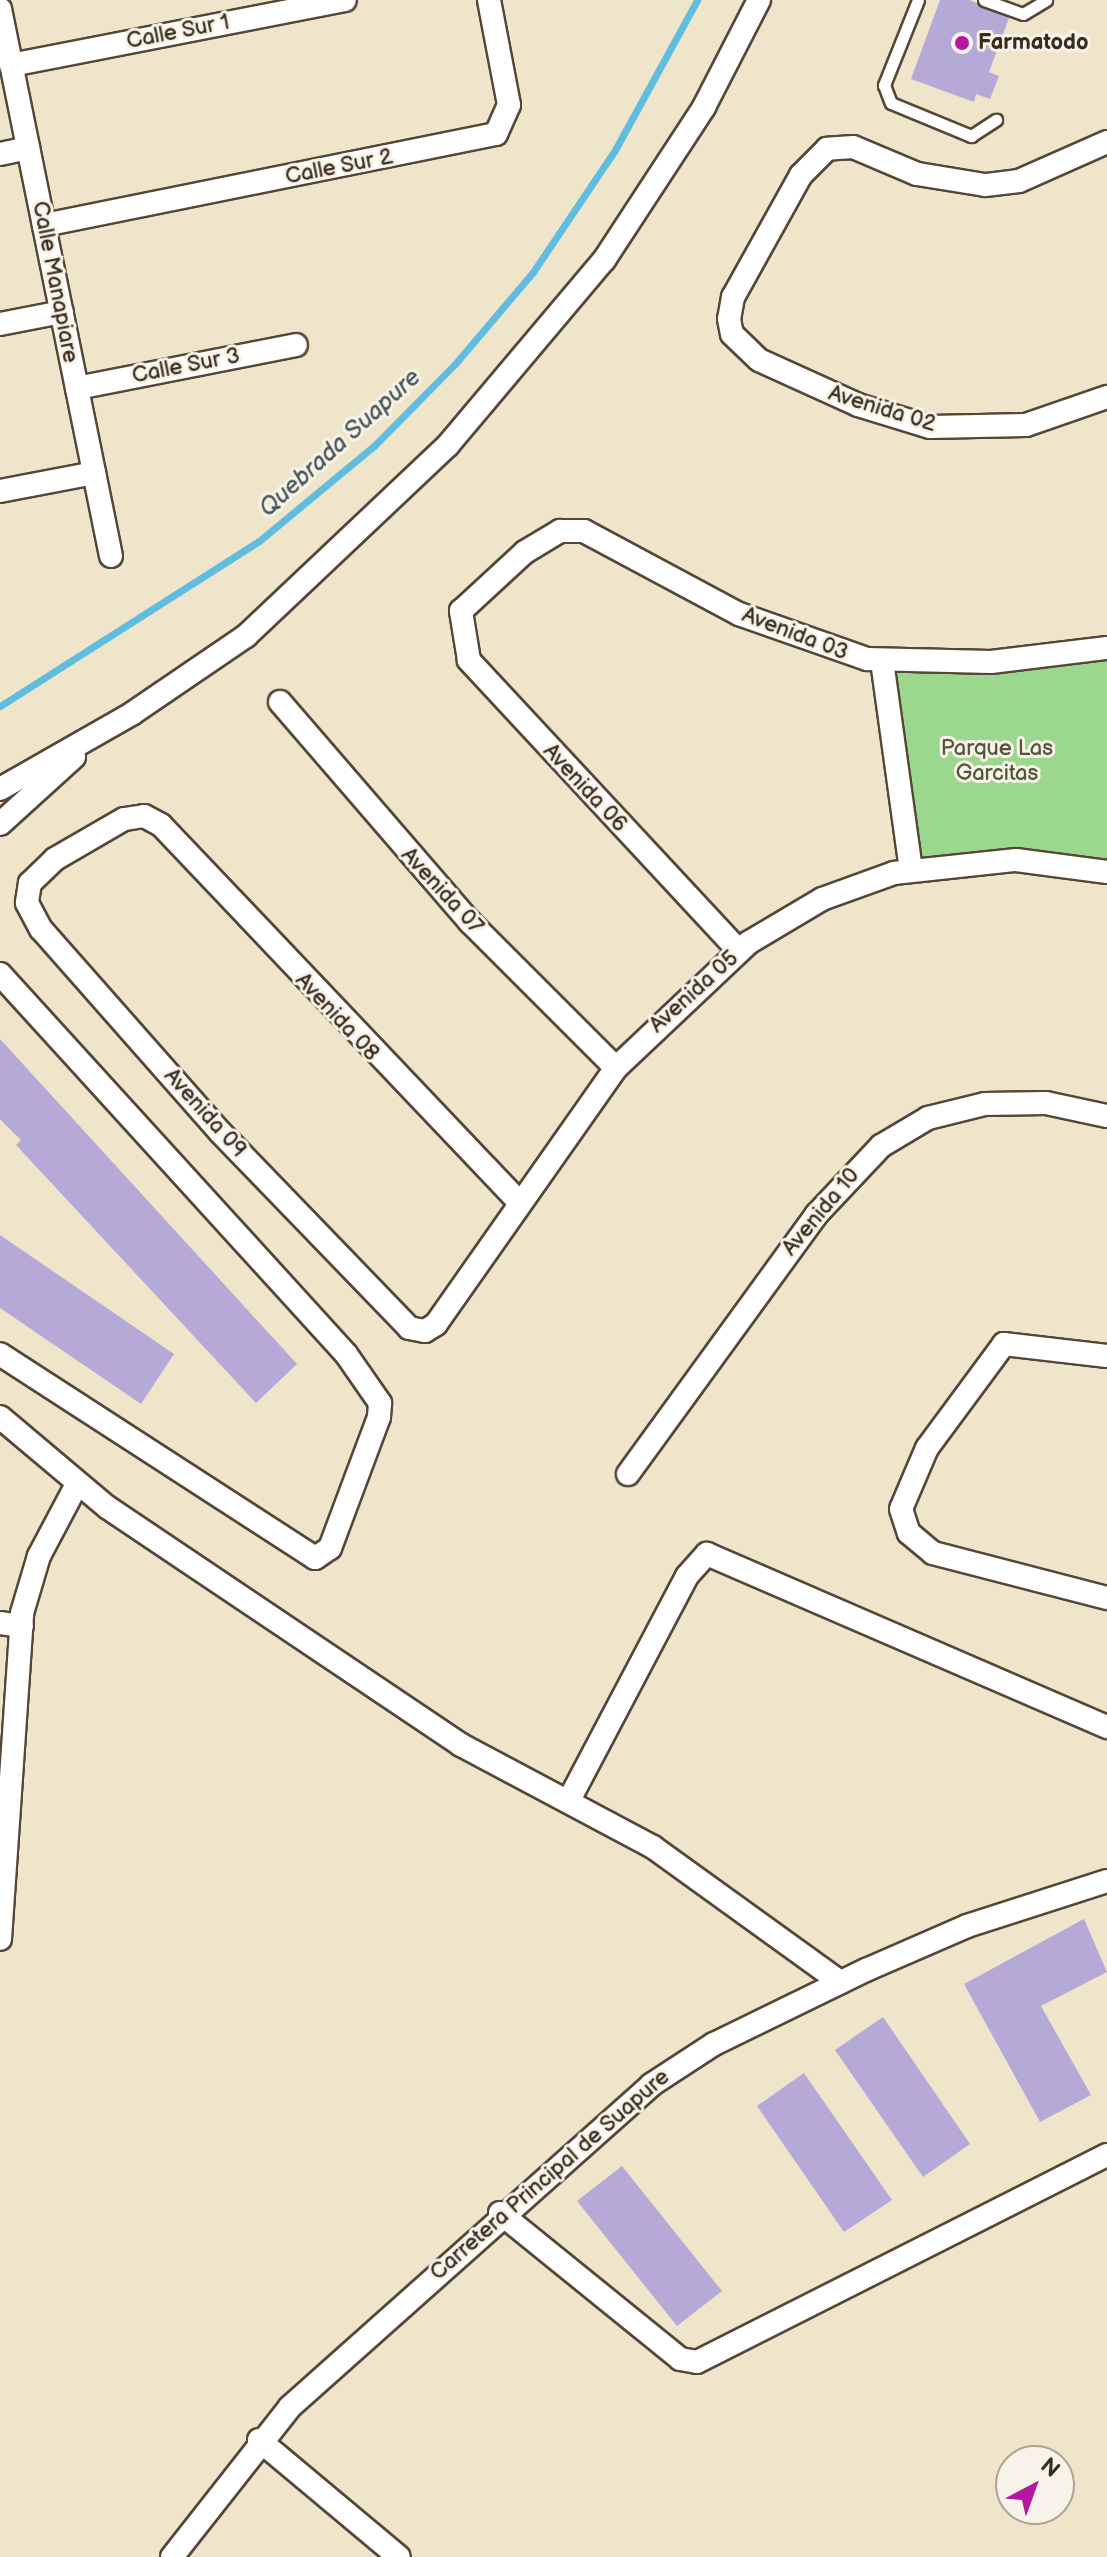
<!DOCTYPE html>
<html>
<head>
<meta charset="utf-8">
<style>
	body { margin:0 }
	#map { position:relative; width:1107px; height:2557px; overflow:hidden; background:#efe5ca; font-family:"Balsamiq Sans",sans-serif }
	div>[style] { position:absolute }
	.green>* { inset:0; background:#9bd78c }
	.stream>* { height:7px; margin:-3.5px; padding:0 3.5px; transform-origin:3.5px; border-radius:3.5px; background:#61bddf }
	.building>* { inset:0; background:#b5a9d7 }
	.roads { filter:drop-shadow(2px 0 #564638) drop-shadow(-2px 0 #564638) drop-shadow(0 2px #564638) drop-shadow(0 -2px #564638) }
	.service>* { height:11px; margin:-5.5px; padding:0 5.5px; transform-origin:5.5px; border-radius:5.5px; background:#fff }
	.minor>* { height:22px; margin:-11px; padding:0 11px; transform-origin:11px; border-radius:11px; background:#fff }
	.dots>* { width:22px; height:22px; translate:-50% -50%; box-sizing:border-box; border:4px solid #f7f3e8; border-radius:50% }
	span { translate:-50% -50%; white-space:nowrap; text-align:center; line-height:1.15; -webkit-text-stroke:6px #f7f3e8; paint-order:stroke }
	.street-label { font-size:22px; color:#3b2a1e }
	.poi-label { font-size:22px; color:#3b2a1e; font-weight:700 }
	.left { translate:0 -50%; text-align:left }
	.park-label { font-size:22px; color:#53553a }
	.water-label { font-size:24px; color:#465658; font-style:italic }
	.north { position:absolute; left:995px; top:2445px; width:80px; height:80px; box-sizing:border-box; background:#f7f3e8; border:2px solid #aca397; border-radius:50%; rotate:41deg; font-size:22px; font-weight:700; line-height:32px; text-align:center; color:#3b2a1e }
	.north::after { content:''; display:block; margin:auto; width:28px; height:36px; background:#b5179e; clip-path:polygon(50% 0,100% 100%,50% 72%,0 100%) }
</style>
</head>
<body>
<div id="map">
	<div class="green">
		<div style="clip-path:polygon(1107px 648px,1107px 872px,911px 870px,882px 661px)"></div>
	</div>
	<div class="stream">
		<div style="left:0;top:706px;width:307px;rotate:-32.5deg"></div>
		<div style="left:259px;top:541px;width:149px;rotate:-39.6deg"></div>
		<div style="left:374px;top:446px;width:115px;rotate:-45.4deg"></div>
		<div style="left:455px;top:364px;width:121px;rotate:-49.7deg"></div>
		<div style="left:533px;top:272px;width:147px;rotate:-56.1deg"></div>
		<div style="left:615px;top:150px;width:171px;rotate:-61.3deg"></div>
	</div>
	<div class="building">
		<div style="clip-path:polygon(940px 0,970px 0,1009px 18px,989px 72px,999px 76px,990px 99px,976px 94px,974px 102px,911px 79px)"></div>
		<div style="clip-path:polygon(0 1039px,297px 1364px,256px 1403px,16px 1145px,21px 1140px,0 1119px)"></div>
		<div style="clip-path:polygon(0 1235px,174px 1354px,141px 1404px,0 1308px)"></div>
		<div style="clip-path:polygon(1084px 1919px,1107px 1972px,1041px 2006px,1091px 2095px,1040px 2122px,964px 1984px)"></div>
		<div style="clip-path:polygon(883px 2017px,970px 2144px,923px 2177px,835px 2050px)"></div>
		<div style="clip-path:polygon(804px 2073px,892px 2200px,844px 2232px,757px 2106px)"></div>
		<div style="clip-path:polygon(622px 2166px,722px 2291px,677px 2326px,577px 2201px)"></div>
	</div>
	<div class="roads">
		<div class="service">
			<div style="left:918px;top:0;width:92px;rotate:111.8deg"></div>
			<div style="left:884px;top:85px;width:19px;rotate:69deg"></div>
			<div style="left:891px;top:103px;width:87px;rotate:22.4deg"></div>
			<div style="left:971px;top:136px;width:30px;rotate:-33deg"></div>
			<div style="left:984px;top:0;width:41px;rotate:19.7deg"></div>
			<div style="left:1023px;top:14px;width:27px;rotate:-31deg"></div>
		</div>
		<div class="minor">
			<div style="left:0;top:9px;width:558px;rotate:78.53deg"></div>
			<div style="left:11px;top:65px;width:340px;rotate:-11deg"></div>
			<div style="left:1107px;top:142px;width:96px;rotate:156.1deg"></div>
			<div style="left:1019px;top:181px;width:34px;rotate:173deg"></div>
			<div style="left:985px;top:185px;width:69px;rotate:-170.8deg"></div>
			<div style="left:917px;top:174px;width:69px;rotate:-157.1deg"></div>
			<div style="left:853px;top:147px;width:26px;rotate:176deg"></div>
			<div style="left:827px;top:149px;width:37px;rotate:135deg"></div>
			<div style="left:801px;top:175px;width:140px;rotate:119.1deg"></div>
			<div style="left:733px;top:297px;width:22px;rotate:100deg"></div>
			<div style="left:729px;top:319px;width:15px;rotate:79deg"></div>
			<div style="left:732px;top:334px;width:37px;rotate:44deg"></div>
			<div style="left:759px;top:360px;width:109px;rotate:24.4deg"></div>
			<div style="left:858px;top:405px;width:75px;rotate:17deg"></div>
			<div style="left:930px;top:427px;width:96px;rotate:-1.2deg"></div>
			<div style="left:1026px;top:425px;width:86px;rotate:-19.1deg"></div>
			<div style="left:0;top:154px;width:29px;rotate:-12deg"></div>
			<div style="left:44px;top:225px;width:461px;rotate:-11.4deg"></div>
			<div style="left:496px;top:134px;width:32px;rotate:-66deg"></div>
			<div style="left:509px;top:105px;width:107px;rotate:-100.8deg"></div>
			<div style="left:0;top:324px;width:63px;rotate:-11deg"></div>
			<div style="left:77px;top:388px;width:223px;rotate:-11.1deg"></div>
			<div style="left:0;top:491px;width:96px;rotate:-10.8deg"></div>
			<div style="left:882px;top:661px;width:211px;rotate:82.1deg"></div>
			<div style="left:280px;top:702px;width:291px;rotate:49.2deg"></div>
			<div style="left:470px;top:922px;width:206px;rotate:45deg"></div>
			<div style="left:0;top:789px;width:153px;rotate:-29.7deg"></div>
			<div style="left:133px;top:713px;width:137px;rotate:-34.3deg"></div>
			<div style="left:246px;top:636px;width:278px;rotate:-43.4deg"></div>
			<div style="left:448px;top:445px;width:242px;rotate:-49.9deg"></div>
			<div style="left:604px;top:260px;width:183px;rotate:-56.8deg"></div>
			<div style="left:704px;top:107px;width:120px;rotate:-62.8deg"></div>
			<div style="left:0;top:824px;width:100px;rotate:-42.2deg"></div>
			<div style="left:739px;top:951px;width:397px;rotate:-132.9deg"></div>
			<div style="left:469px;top:660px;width:50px;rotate:-99.3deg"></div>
			<div style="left:461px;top:611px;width:87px;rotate:-42.7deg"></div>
			<div style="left:525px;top:552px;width:41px;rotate:-31deg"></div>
			<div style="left:560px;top:531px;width:24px"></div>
			<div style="left:584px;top:531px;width:176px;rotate:28.2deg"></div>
			<div style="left:739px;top:614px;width:136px;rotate:19.4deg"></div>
			<div style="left:867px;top:659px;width:124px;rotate:1.4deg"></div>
			<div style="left:991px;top:662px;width:117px;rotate:-6.9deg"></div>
			<div style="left:0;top:974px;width:514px;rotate:47.68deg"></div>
			<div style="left:346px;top:1354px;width:60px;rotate:55.2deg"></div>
			<div style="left:380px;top:1403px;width:14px;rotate:94deg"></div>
			<div style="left:379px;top:1417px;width:140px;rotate:110.5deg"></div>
			<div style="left:330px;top:1548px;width:18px;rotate:146deg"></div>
			<div style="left:315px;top:1558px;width:375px;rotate:-147.1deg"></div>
			<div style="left:520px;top:1203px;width:521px;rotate:-133.52deg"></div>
			<div style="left:161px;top:825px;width:19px;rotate:-152deg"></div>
			<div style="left:144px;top:816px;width:20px;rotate:171deg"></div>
			<div style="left:124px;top:819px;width:80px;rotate:149.9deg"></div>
			<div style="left:55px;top:859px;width:35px;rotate:136deg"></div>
			<div style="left:30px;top:883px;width:20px;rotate:99deg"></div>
			<div style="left:27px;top:903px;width:30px;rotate:62deg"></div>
			<div style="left:41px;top:929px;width:271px;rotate:48.6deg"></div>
			<div style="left:220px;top:1132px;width:272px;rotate:46deg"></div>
			<div style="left:409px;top:1328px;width:16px;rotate:11deg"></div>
			<div style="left:425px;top:1331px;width:13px;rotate:-32deg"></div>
			<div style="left:436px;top:1324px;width:313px;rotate:-54.9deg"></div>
			<div style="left:616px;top:1068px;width:182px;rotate:-43.4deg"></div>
			<div style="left:748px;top:943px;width:86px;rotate:-30.7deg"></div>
			<div style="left:822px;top:899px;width:77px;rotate:-19.9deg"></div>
			<div style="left:894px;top:873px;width:123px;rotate:-6.1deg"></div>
			<div style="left:1016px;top:860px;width:92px;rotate:7.5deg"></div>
			<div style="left:1107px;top:1356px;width:104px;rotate:-173.4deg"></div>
			<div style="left:1004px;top:1344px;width:129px;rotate:126.5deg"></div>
			<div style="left:927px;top:1448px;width:66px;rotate:113.1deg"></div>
			<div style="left:901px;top:1509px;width:25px;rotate:72deg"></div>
			<div style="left:909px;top:1533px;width:31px;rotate:40deg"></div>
			<div style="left:933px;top:1553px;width:180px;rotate:14.5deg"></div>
			<div style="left:0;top:1417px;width:140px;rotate:40.1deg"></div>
			<div style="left:107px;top:1507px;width:427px;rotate:33.9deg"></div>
			<div style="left:461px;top:1745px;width:217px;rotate:28deg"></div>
			<div style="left:653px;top:1847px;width:231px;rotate:35.8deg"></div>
			<div style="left:628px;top:1474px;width:320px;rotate:-54deg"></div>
			<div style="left:816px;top:1215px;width:95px;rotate:-46.7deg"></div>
			<div style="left:881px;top:1146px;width:55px;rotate:-30.8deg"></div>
			<div style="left:928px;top:1118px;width:59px;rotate:-13.8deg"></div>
			<div style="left:985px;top:1104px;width:61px;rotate:-0.9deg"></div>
			<div style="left:1046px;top:1103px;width:62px;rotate:12deg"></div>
			<div style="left:0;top:1623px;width:22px;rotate:8deg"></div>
			<div style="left:569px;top:1800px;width:253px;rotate:-62.2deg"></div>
			<div style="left:687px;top:1576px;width:30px;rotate:-48deg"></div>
			<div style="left:707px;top:1554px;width:436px;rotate:23.4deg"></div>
			<div style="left:0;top:1939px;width:327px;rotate:-86.1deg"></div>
			<div style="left:22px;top:1613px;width:59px;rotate:-73.4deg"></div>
			<div style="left:39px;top:1556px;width:79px;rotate:-62.1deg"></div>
			<div style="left:500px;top:2213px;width:232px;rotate:39deg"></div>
			<div style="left:680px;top:2359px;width:17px;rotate:10deg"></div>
			<div style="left:697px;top:2362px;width:459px;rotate:-26.8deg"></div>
			<div style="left:259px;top:2440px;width:182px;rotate:39.9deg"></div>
			<div style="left:172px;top:2557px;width:191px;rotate:-51.8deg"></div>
			<div style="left:290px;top:2407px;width:484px;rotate:-41.7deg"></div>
			<div style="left:651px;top:2085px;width:75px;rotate:-33.1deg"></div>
			<div style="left:714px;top:2044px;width:169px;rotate:-26deg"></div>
			<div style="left:866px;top:1970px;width:110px;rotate:-23.5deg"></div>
			<div style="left:967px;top:1926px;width:147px;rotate:-17.8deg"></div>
		</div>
	</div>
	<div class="dots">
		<div style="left:962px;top:43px;background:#b5179e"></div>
	</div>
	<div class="street-label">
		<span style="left:178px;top:32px;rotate:-11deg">Calle Sur 1</span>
		<span style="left:339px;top:167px;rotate:-11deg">Calle Sur 2</span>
		<span style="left:55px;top:282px;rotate:79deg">Calle Manapiare</span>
		<span style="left:186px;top:366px;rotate:-11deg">Calle Sur 3</span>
		<span style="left:882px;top:409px;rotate:17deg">Avenida 02</span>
		<span style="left:795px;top:634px;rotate:21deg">Avenida 03</span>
		<span style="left:585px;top:788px;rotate:47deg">Avenida 06</span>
		<span style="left:442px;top:891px;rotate:47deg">Avenida 07</span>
		<span style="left:694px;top:992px;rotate:-42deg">Avenida 05</span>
		<span style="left:337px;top:1017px;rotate:47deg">Avenida 08</span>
		<span style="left:205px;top:1113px;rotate:48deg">Avenida 09</span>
		<span style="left:821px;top:1212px;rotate:-50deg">Avenida 10</span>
		<span style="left:550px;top:2175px;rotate:-41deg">Carretera Principal de Suapure</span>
	</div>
	<div class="poi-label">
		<span class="left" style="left:978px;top:43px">Farmatodo</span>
	</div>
	<div class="park-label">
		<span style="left:997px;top:761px">Parque Las<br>Garcitas</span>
	</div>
	<div class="water-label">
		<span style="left:340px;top:443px;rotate:-42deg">Quebrada Suapure</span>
	</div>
	<div class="north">N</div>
</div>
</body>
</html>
